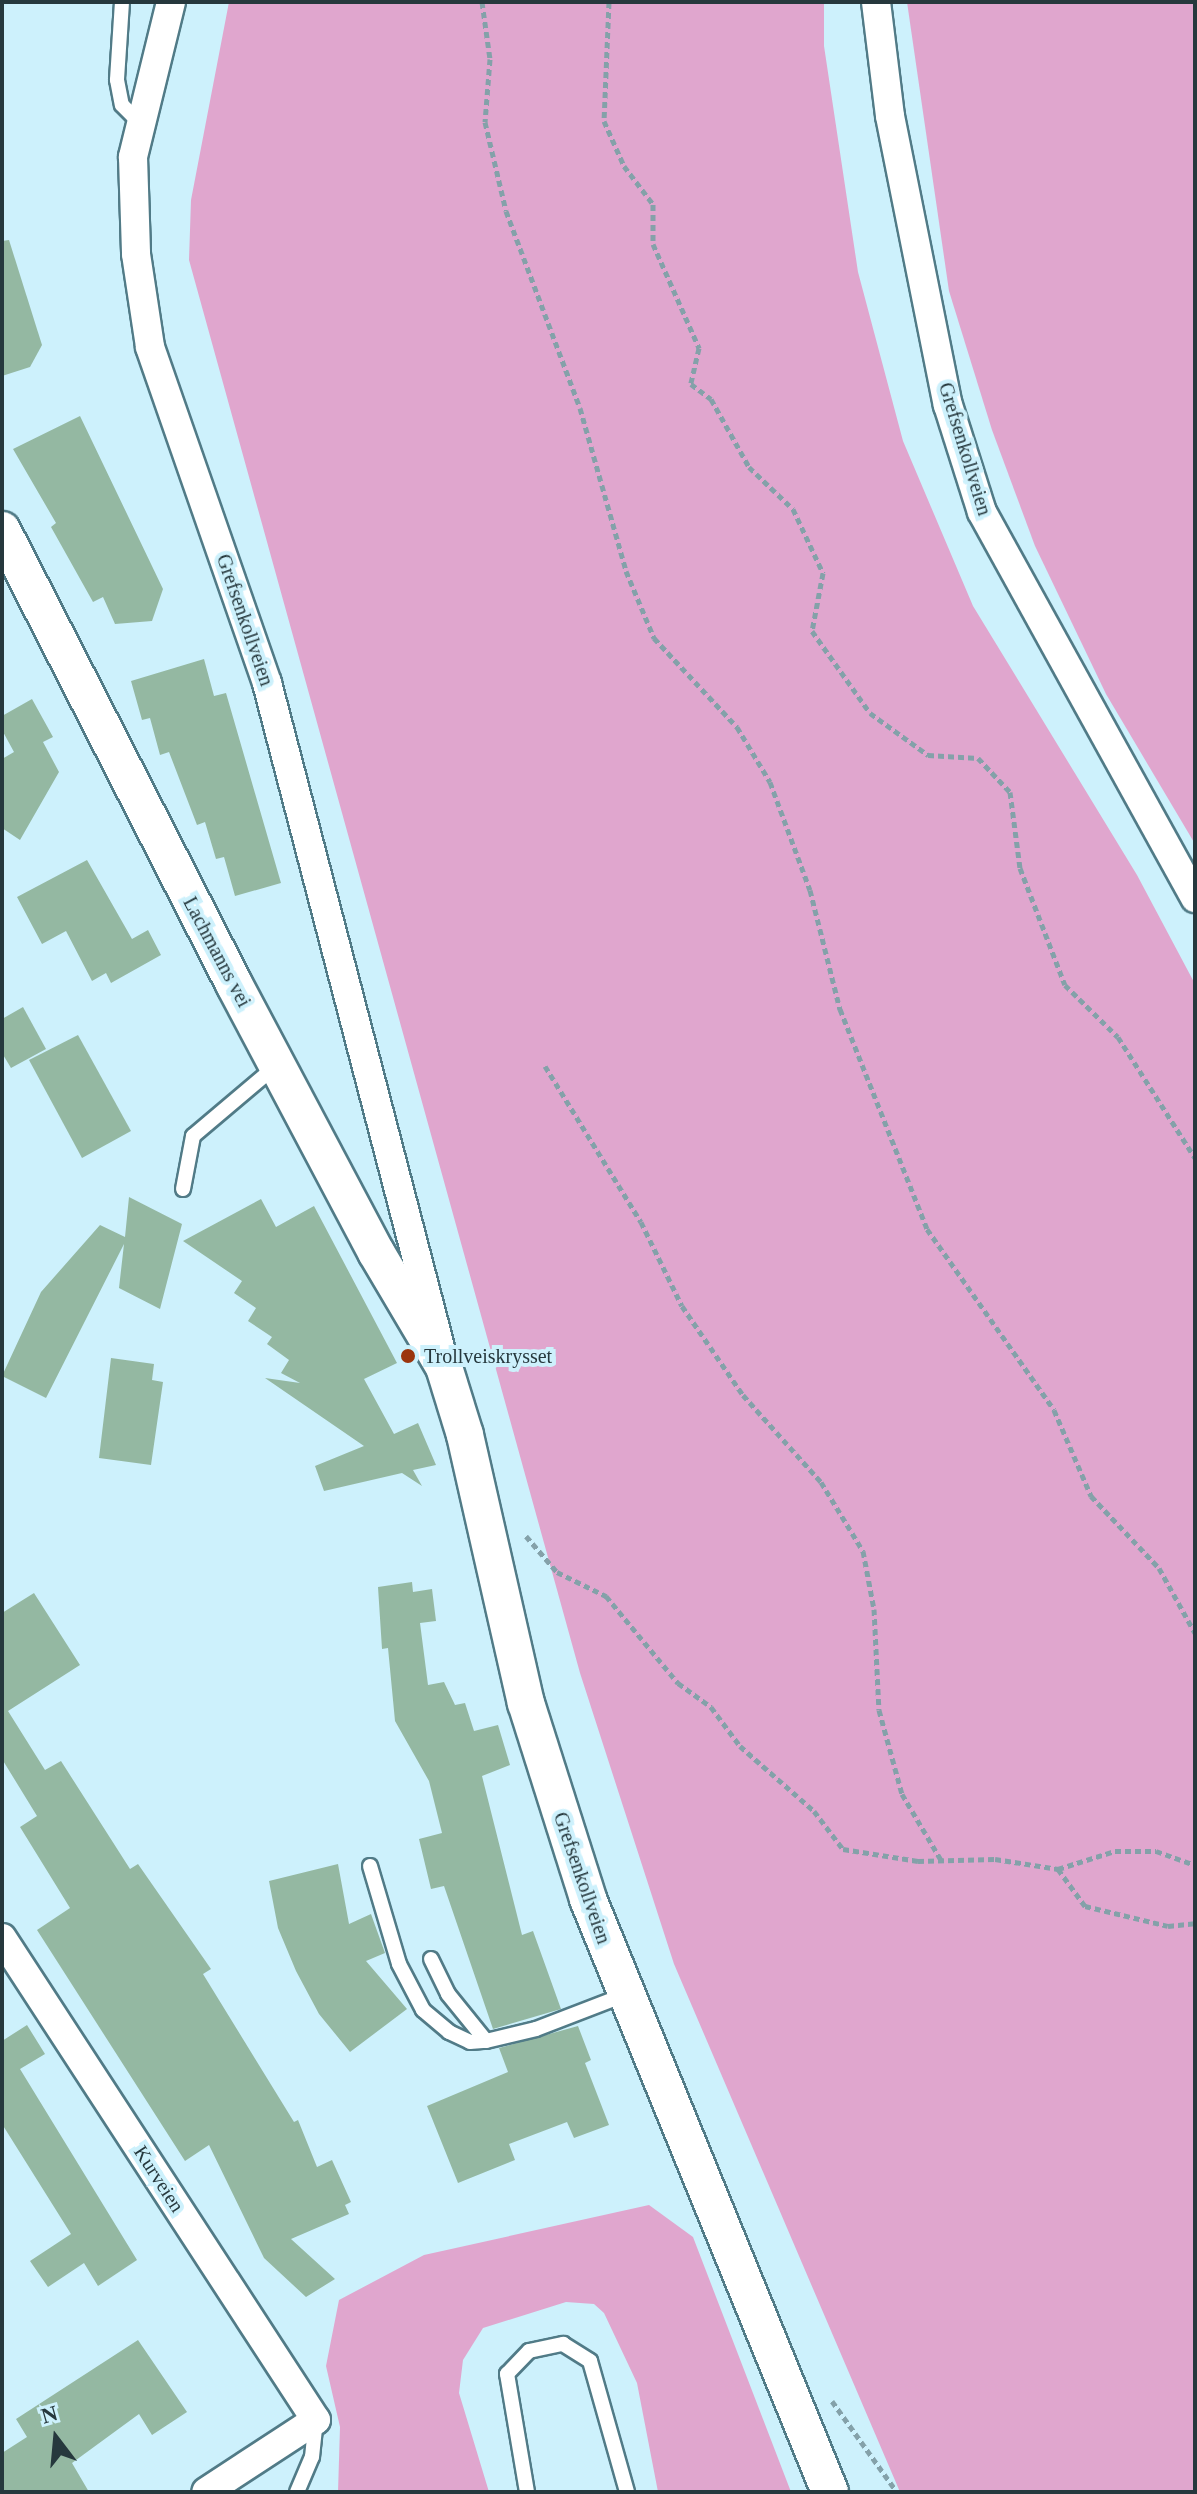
<!DOCTYPE html>
<html>
<head>
<meta charset="utf-8">
<style>
	body { margin:0 }
	#map { position:relative; width:1197px; height:2494px; overflow:hidden; background:#cdf1fc; font-family:"Times New Roman",serif }
	div>[style] { position:absolute }
	.green>* { inset:0; background:#e0a6ce }
	.building>* { inset:0; background:#94b8a2 }
	.path>* { height:5px; margin-top:-2.5px; transform-origin:0; background:repeating-linear-gradient(90deg,#84a1a9 0 6px,transparent 0 10px) }
	.roads { filter:drop-shadow(2px 0 #517b87) drop-shadow(-2px 0 #517b87) drop-shadow(0 2px #517b87) drop-shadow(0 -2px #517b87) }
	.service>* { height:14px; margin:-7px; padding:0 7px; transform-origin:7px; border-radius:7px; background:#fff }
	.minor>* { height:28px; margin:-14px; padding:0 14px; transform-origin:14px; border-radius:14px; background:#fff }
	.tertiary>* { height:36px; margin:-18px; padding:0 18px; transform-origin:18px; border-radius:18px; background:#fff }
	.dots>* { width:22px; height:22px; translate:-50% -50%; box-sizing:border-box; border:4px solid #cdf1fc; border-radius:50% }
	span { translate:-50% -50%; white-space:nowrap; text-align:center; line-height:1.15; -webkit-text-stroke:8px #cdf1fc; paint-order:stroke }
	.street-label { font-size:20px; color:#26383d }
	.poi-label { font-size:20px; color:#26383d }
	.left { translate:0 -50%; text-align:left }
	.frame { position:absolute; inset:0; border:4px solid #26383d; pointer-events:none }
	.north { position:absolute; left:16px; top:2398px; width:80px; height:80px; -webkit-text-stroke:6px #cdf1fc; paint-order:stroke; rotate:344deg; font-size:22px; font-weight:700; line-height:32px; text-align:center; color:#26383d }
	.north::after { content:''; display:block; margin:auto; width:28px; height:36px; background:#26383d; clip-path:polygon(50% 0,100% 100%,50% 72%,0 100%) }
</style>
</head>
<body>
<div id="map">
	<div class="green">
		<div style="clip-path:polygon(229px 2px,824px 2px,824px 46px,858px 272px,903px 441px,973px 606px,1137px 875px,1195px 984px,1195px 2492px,900px 2492px,674px 1964px,580px 1673px,189px 260px,191px 200px)"></div>
		<div style="clip-path:polygon(907px 2px,1195px 2px,1195px 844px,1106px 694px,1035px 546px,992px 430px,949px 291px)"></div>
		<div style="clip-path:polygon(649px 2205px,693px 2237px,791px 2492px,658px 2492px,637px 2383px,604px 2313px,594px 2304px,566px 2302px,483px 2328px,463px 2360px,459px 2393px,489px 2492px,338px 2492px,340px 2427px,326px 2366px,339px 2300px,424px 2255px)"></div>
	</div>
	<div class="building">
		<div style="clip-path:polygon(9px 240px,42px 345px,30px 367px,2px 376px,2px 241px)"></div>
		<div style="clip-path:polygon(80px 416px,163px 589px,152px 621px,115px 624px,103px 597px,93px 602px,51px 527px,56px 523px,13px 449px)"></div>
		<div style="clip-path:polygon(204px 659px,214px 696px,226px 693px,281px 883px,235px 896px,224px 857px,216px 859px,205px 822px,197px 825px,169px 752px,160px 755px,150px 718px,142px 720px,131px 681px)"></div>
		<div style="clip-path:polygon(32px 699px,53px 737px,43px 742px,59px 772px,20px 840px,2px 828px,2px 759px,14px 752px,2px 730px,2px 716px)"></div>
		<div style="clip-path:polygon(87px 860px,132px 939px,148px 930px,161px 955px,111px 983px,106px 973px,92px 981px,66px 931px,42px 944px,17px 897px)"></div>
		<div style="clip-path:polygon(23px 1007px,46px 1049px,11px 1068px,2px 1053px,2px 1019px)"></div>
		<div style="clip-path:polygon(78px 1035px,131px 1131px,82px 1158px,29px 1060px)"></div>
		<div style="clip-path:polygon(129px 1197px,182px 1224px,160px 1309px,119px 1288px,124px 1244px,46px 1398px,2px 1376px,41px 1292px,100px 1225px,125px 1237px)"></div>
		<div style="clip-path:polygon(261px 1199px,276px 1227px,314px 1206px,397px 1363px,364px 1379px,394px 1434px,418px 1423px,436px 1465px,413px 1470px,422px 1486px,402px 1473px,324px 1491px,315px 1466px,364px 1446px,265px 1378px,300px 1383px,281px 1373px,289px 1360px,267px 1344px,272px 1337px,248px 1321px,256px 1308px,234px 1293px,242px 1281px,183px 1241px)"></div>
		<div style="clip-path:polygon(111px 1358px,154px 1364px,152px 1380px,163px 1382px,151px 1465px,99px 1458px)"></div>
		<div style="clip-path:polygon(412px 1582px,413px 1592px,432px 1589px,436px 1621px,420px 1623px,428px 1685px,444px 1682px,455px 1705px,465px 1703px,474px 1731px,498px 1725px,510px 1765px,482px 1776px,522px 1935px,533px 1931px,561px 2009px,493px 2029px,444px 1886px,431px 1889px,419px 1839px,442px 1833px,429px 1781px,395px 1721px,388px 1648px,382px 1649px,378px 1587px)"></div>
		<div style="clip-path:polygon(34px 1593px,80px 1665px,8px 1711px,45px 1770px,61px 1761px,130px 1869px,138px 1864px,211px 1969px,203px 1974px,294px 2122px,298px 2120px,317px 2167px,332px 2160px,351px 2202px,345px 2205px,349px 2214px,291px 2239px,335px 2279px,306px 2297px,264px 2258px,209px 2145px,185px 2161px,37px 1930px,70px 1908px,20px 1827px,37px 1816px,2px 1759px,2px 1613px)"></div>
		<div style="clip-path:polygon(338px 1864px,349px 1924px,371px 1914px,385px 1953px,366px 1961px,407px 2009px,350px 2052px,319px 2014px,296px 1971px,278px 1928px,269px 1881px)"></div>
		<div style="clip-path:polygon(27px 2025px,45px 2054px,20px 2069px,137px 2260px,98px 2286px,84px 2263px,48px 2287px,30px 2261px,71px 2234px,2px 2124px,2px 2041px)"></div>
		<div style="clip-path:polygon(578px 2026px,591px 2060px,585px 2063px,609px 2125px,574px 2138px,567px 2122px,509px 2144px,515px 2160px,458px 2183px,427px 2106px,508px 2072px,499px 2048px)"></div>
		<div style="clip-path:polygon(138px 2340px,187px 2412px,152px 2435px,139px 2414px,72px 2463px,89px 2492px,2px 2492px,2px 2453px,27px 2437px,16px 2419px)"></div>
	</div>
	<div class="path">
		<div style="left:482px;top:2px;width:58px;rotate:82deg"></div>
		<div style="left:490px;top:59px;width:63px;rotate:94.5deg"></div>
		<div style="left:485px;top:122px;width:91px;rotate:76.7deg"></div>
		<div style="left:506px;top:211px;width:210px;rotate:69.4deg"></div>
		<div style="left:580px;top:408px;width:169px;rotate:74.2deg"></div>
		<div style="left:626px;top:571px;width:73px;rotate:67.3deg"></div>
		<div style="left:654px;top:638px;width:122px;rotate:47deg"></div>
		<div style="left:737px;top:727px;width:64px;rotate:59deg"></div>
		<div style="left:770px;top:782px;width:115px;rotate:69.7deg"></div>
		<div style="left:810px;top:890px;width:123px;rotate:75.9deg"></div>
		<div style="left:840px;top:1009px;width:237px;rotate:68.4deg"></div>
		<div style="left:927px;top:1229px;width:221px;rotate:54.9deg"></div>
		<div style="left:1054px;top:1410px;width:94px;rotate:66.7deg"></div>
		<div style="left:1091px;top:1496px;width:99px;rotate:46.6deg"></div>
		<div style="left:1159px;top:1568px;width:74px;rotate:61deg"></div>
		<div style="left:609px;top:2px;width:119px;rotate:92.4deg"></div>
		<div style="left:604px;top:121px;width:49px;rotate:66deg"></div>
		<div style="left:624px;top:166px;width:48px;rotate:52.7deg"></div>
		<div style="left:653px;top:204px;width:40px;rotate:90deg"></div>
		<div style="left:653px;top:244px;width:114px;rotate:66.1deg"></div>
		<div style="left:699px;top:348px;width:37px;rotate:103deg"></div>
		<div style="left:691px;top:384px;width:25px;rotate:37deg"></div>
		<div style="left:711px;top:399px;width:78px;rotate:60.8deg"></div>
		<div style="left:749px;top:467px;width:61px;rotate:43.7deg"></div>
		<div style="left:793px;top:509px;width:71px;rotate:64.9deg"></div>
		<div style="left:823px;top:573px;width:59px;rotate:100.7deg"></div>
		<div style="left:812px;top:631px;width:100px;rotate:54.7deg"></div>
		<div style="left:870px;top:713px;width:72px;rotate:35.9deg"></div>
		<div style="left:928px;top:755px;width:50px;rotate:3.4deg"></div>
		<div style="left:978px;top:758px;width:47px;rotate:46.7deg"></div>
		<div style="left:1010px;top:792px;width:77px;rotate:82.5deg"></div>
		<div style="left:1020px;top:868px;width:125px;rotate:69deg"></div>
		<div style="left:1065px;top:985px;width:74px;rotate:44.5deg"></div>
		<div style="left:1118px;top:1037px;width:143px;rotate:57.5deg"></div>
		<div style="left:545px;top:1066px;width:183px;rotate:58.4deg"></div>
		<div style="left:641px;top:1222px;width:93px;rotate:64deg"></div>
		<div style="left:682px;top:1306px;width:108px;rotate:55.6deg"></div>
		<div style="left:743px;top:1395px;width:117px;rotate:48.1deg"></div>
		<div style="left:821px;top:1482px;width:81px;rotate:58.7deg"></div>
		<div style="left:863px;top:1551px;width:59px;rotate:79.3deg"></div>
		<div style="left:874px;top:1609px;width:101px;rotate:87.2deg"></div>
		<div style="left:879px;top:1710px;width:87px;rotate:74.7deg"></div>
		<div style="left:902px;top:1794px;width:77px;rotate:59.4deg"></div>
		<div style="left:526px;top:1536px;width:48px;rotate:49.3deg"></div>
		<div style="left:557px;top:1572px;width:55px;rotate:26.1deg"></div>
		<div style="left:606px;top:1596px;width:113px;rotate:50.4deg"></div>
		<div style="left:678px;top:1683px;width:41px;rotate:36deg"></div>
		<div style="left:711px;top:1707px;width:49px;rotate:53.4deg"></div>
		<div style="left:740px;top:1746px;width:98px;rotate:41.3deg"></div>
		<div style="left:814px;top:1811px;width:48px;rotate:52.7deg"></div>
		<div style="left:843px;top:1849px;width:76px;rotate:9.1deg"></div>
		<div style="left:918px;top:1861px;width:77px;rotate:-1.5deg"></div>
		<div style="left:995px;top:1859px;width:64px;rotate:9deg"></div>
		<div style="left:1058px;top:1869px;width:60px;rotate:-17.5deg"></div>
		<div style="left:1115px;top:1851px;width:41px"></div>
		<div style="left:1156px;top:1851px;width:41px;rotate:19.7deg"></div>
		<div style="left:1058px;top:1869px;width:46px;rotate:53.9deg"></div>
		<div style="left:1085px;top:1906px;width:85px;rotate:13.5deg"></div>
		<div style="left:1168px;top:1926px;width:27px;rotate:-6deg"></div>
		<div style="left:832px;top:2401px;width:112px;rotate:54.5deg"></div>
	</div>
	<div class="roads">
		<div class="service">
			<div style="left:122px;top:2px;width:78px;rotate:93.7deg"></div>
			<div style="left:117px;top:80px;width:25px;rotate:79deg"></div>
			<div style="left:122px;top:105px;width:24px;rotate:45deg"></div>
			<div style="left:183px;top:1189px;width:54px;rotate:-79.3deg"></div>
			<div style="left:193px;top:1136px;width:110px;rotate:-40.2deg"></div>
			<div style="left:370px;top:1866px;width:102px;rotate:73.5deg"></div>
			<div style="left:399px;top:1964px;width:52px;rotate:62.4deg"></div>
			<div style="left:423px;top:2010px;width:34px;rotate:40deg"></div>
			<div style="left:449px;top:2032px;width:23px;rotate:25deg"></div>
			<div style="left:470px;top:2042px;width:16px;rotate:-4deg"></div>
			<div style="left:486px;top:2041px;width:51px;rotate:-13.5deg"></div>
			<div style="left:536px;top:2029px;width:94px;rotate:-21.1deg"></div>
			<div style="left:431px;top:1959px;width:39px;rotate:64deg"></div>
			<div style="left:448px;top:1994px;width:60px;rotate:51deg"></div>
			<div style="left:297px;top:2492px;width:38px;rotate:-67deg"></div>
			<div style="left:312px;top:2457px;width:36px;rotate:-84deg"></div>
			<div style="left:527px;top:2492px;width:120px;rotate:-99.6deg"></div>
			<div style="left:507px;top:2374px;width:32px;rotate:-46deg"></div>
			<div style="left:529px;top:2351px;width:35px;rotate:-12deg"></div>
			<div style="left:563px;top:2344px;width:32px;rotate:32deg"></div>
			<div style="left:590px;top:2361px;width:136px;rotate:74.2deg"></div>
		</div>
		<div class="minor">
			<div style="left:171px;top:2px;width:160px;rotate:103.8deg"></div>
			<div style="left:133px;top:157px;width:97px;rotate:88.2deg"></div>
			<div style="left:136px;top:254px;width:94px;rotate:81.4deg"></div>
			<div style="left:150px;top:347px;width:356px;rotate:70.8deg"></div>
			<div style="left:267px;top:683px;width:686px;rotate:75.4deg"></div>
			<div style="left:876px;top:2px;width:115px;rotate:83deg"></div>
			<div style="left:890px;top:116px;width:295px;rotate:78.7deg"></div>
			<div style="left:948px;top:405px;width:112px;rotate:72.4deg"></div>
			<div style="left:982px;top:512px;width:441px;rotate:61.1deg"></div>
			<div style="left:2px;top:1938px;width:575px;rotate:56.92deg"></div>
			<div style="left:316px;top:2420px;width:131px;rotate:146.8deg"></div>
		</div>
		<div class="tertiary">
			<div style="left:2px;top:530px;width:510px;rotate:62.93deg"></div>
			<div style="left:234px;top:984px;width:303px;rotate:62.1deg"></div>
			<div style="left:376px;top:1252px;width:134px;rotate:59.4deg"></div>
			<div style="left:444px;top:1367px;width:71px;rotate:72.8deg"></div>
			<div style="left:465px;top:1435px;width:275px;rotate:77.2deg"></div>
			<div style="left:526px;top:1703px;width:206px;rotate:72.4deg"></div>
			<div style="left:588px;top:1899px;width:640px;rotate:67.8deg"></div>
		</div>
	</div>
	<div class="dots">
		<div style="left:408px;top:1356px;background:#9b350e"></div>
	</div>
	<div class="street-label">
		<span style="left:965px;top:449px;rotate:73deg">Grefsenkollveien</span>
		<span style="left:245px;top:620px;rotate:71deg">Grefsenkollveien</span>
		<span style="left:217px;top:952px;rotate:62deg">Lachmanns vei</span>
		<span style="left:582px;top:1878px;rotate:71deg">Grefsenkollveien</span>
		<span style="left:159px;top:2179px;rotate:57deg">Kurveien</span>
	</div>
	<div class="poi-label">
		<span class="left" style="left:424px;top:1356px">Trollveiskrysset</span>
	</div>
	<div class="frame"></div>
	<div class="north">N</div>
</div>
</body>
</html>
